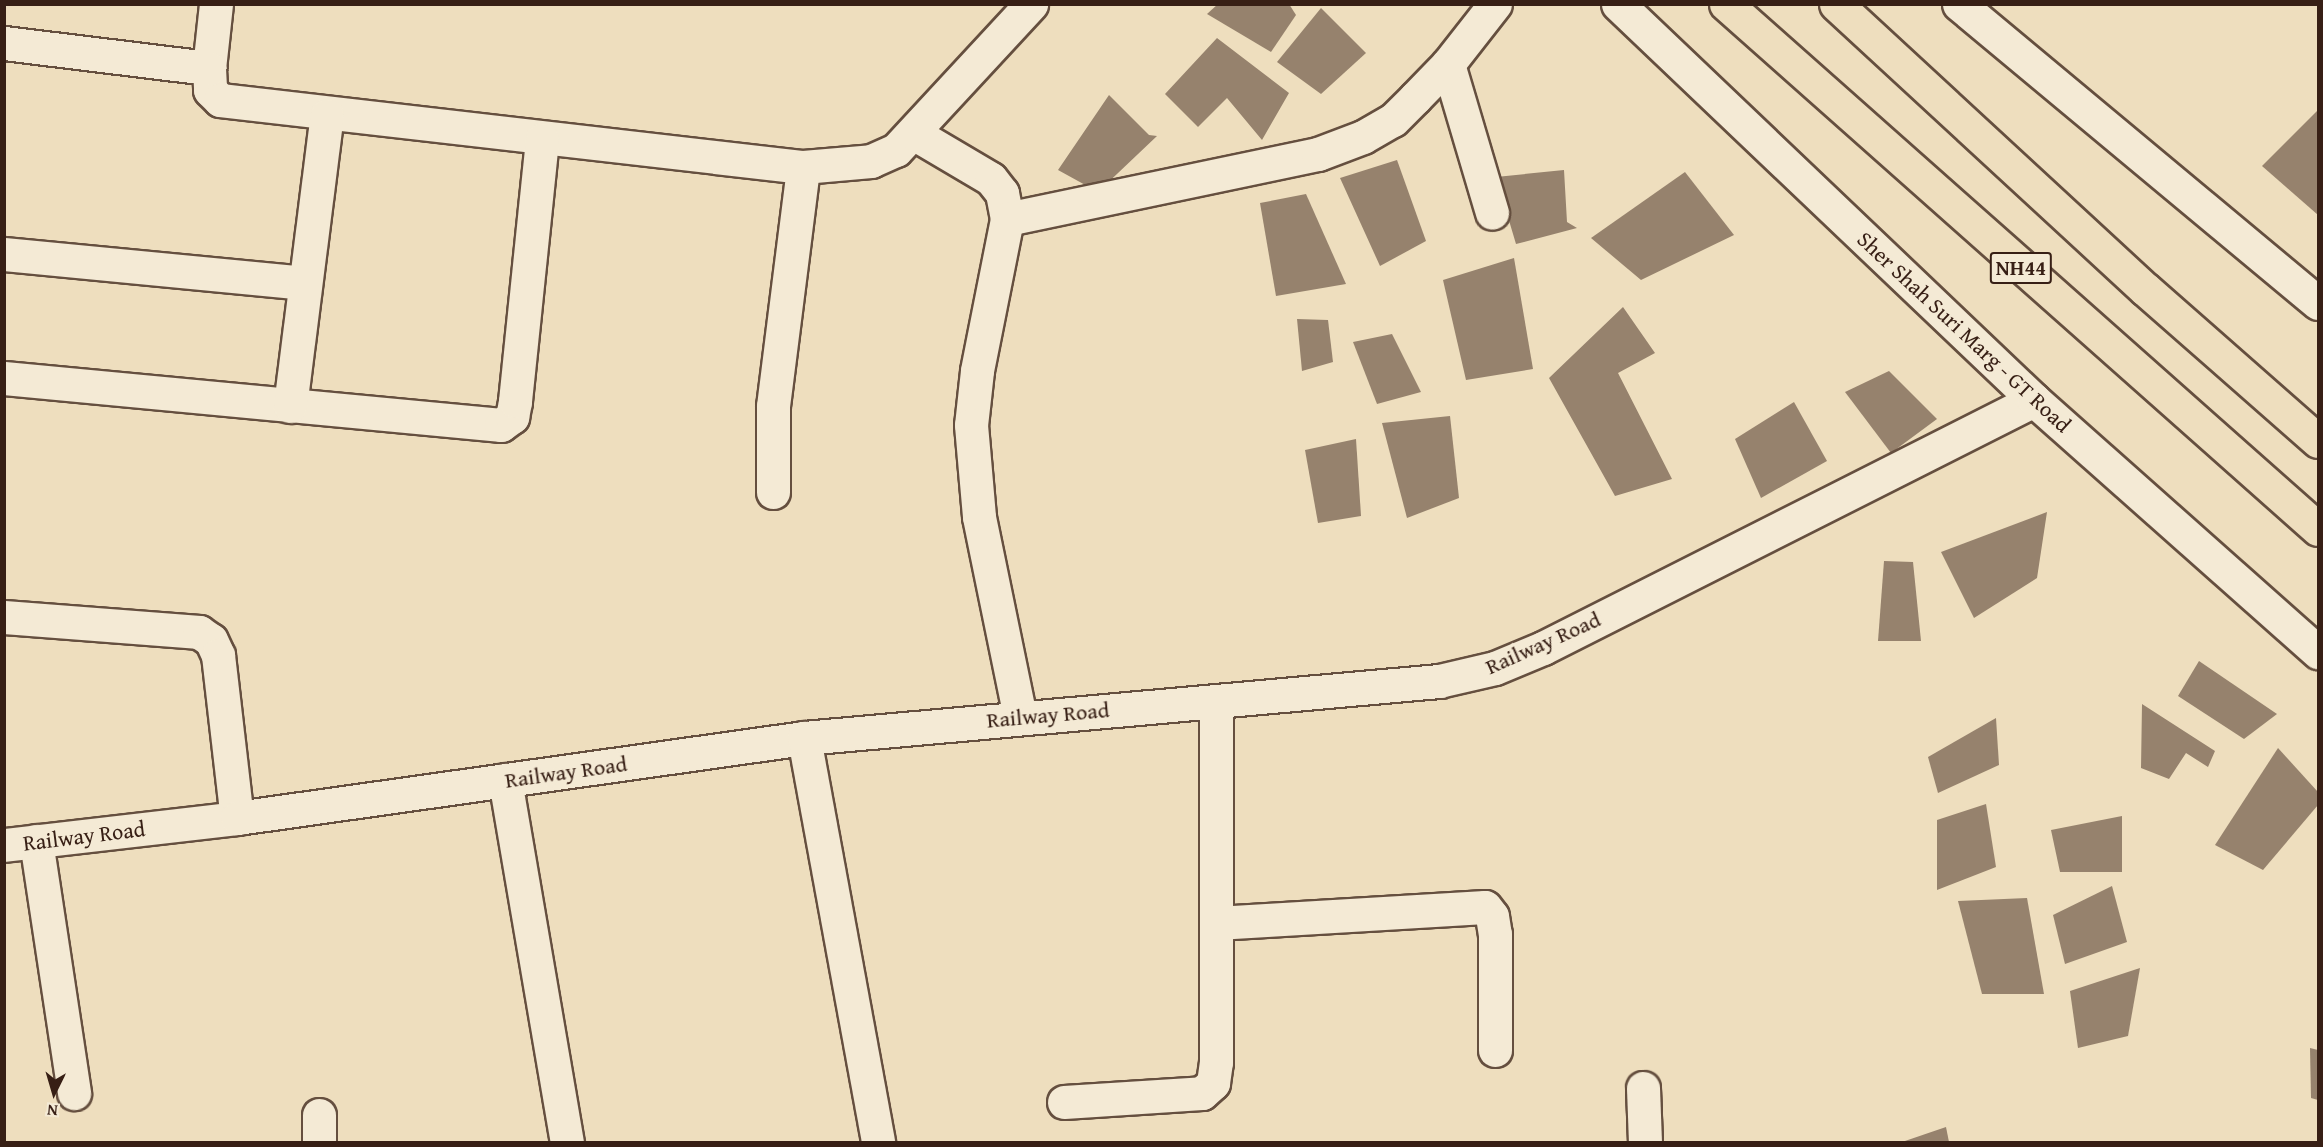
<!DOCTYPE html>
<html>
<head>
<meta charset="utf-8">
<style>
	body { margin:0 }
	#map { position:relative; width:2323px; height:1147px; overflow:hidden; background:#eedebe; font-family:"Gentium Book Plus",serif }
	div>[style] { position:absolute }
	.building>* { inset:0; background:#96826d }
	.roads { filter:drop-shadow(2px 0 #654f3f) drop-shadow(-2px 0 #654f3f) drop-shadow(0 2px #654f3f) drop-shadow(0 -2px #654f3f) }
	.street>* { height:33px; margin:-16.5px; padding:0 16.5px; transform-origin:16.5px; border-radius:16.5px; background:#f4ead5 }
	.secondary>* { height:33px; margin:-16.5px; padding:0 16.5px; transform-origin:16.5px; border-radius:16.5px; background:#f4ead5 }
	.highway>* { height:33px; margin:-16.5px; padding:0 16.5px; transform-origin:16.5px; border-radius:16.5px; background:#eedebe }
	span { translate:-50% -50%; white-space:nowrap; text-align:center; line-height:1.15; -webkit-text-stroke:6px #f4ead5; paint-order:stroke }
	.shield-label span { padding:2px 4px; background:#f4ead5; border:2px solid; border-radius:4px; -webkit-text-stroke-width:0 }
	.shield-label { font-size:21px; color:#371f15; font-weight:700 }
	.street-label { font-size:22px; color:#371f15 }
	.frame { position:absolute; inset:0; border:6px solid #371f15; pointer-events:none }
	.north { position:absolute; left:24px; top:1063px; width:60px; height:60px; -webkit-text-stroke:4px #f4ead5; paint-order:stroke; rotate:185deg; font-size:16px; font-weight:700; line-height:24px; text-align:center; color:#371f15 }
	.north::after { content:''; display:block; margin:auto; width:21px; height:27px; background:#371f15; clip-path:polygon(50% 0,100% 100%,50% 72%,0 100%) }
</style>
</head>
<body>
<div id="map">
	<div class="building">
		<div style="clip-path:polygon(1218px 4px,1289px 4px,1296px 15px,1271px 52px,1207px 14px)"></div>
		<div style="clip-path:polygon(1321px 8px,1366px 53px,1321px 94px,1277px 62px)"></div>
		<div style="clip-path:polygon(1217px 38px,1289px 93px,1262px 140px,1227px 98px,1198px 127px,1165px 94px)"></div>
		<div style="clip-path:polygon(1109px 95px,1149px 135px,1157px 136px,1098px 192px,1058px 170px)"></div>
		<div style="clip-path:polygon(2318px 110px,2318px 215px,2262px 166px)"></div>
		<div style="clip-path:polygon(1397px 160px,1426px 241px,1380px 266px,1340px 178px)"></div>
		<div style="clip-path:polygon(1564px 170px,1567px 222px,1577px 228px,1516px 244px,1496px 177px)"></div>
		<div style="clip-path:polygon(1685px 172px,1734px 235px,1641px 280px,1591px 238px)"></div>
		<div style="clip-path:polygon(1306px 194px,1346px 284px,1276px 296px,1260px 203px)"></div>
		<div style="clip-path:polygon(1514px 258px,1533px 369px,1466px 380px,1443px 280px)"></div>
		<div style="clip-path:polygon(1623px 307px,1655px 353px,1618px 373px,1672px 479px,1615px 496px,1549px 378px)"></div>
		<div style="clip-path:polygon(1297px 319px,1328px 320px,1333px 362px,1302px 371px)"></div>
		<div style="clip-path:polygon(1392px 334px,1421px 392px,1377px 404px,1353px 342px)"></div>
		<div style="clip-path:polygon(1889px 371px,1937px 419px,1891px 453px,1845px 392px)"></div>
		<div style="clip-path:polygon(1794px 402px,1827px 461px,1761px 498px,1735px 439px)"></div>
		<div style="clip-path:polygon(1450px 416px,1459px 498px,1407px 518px,1382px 423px)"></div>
		<div style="clip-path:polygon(1356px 439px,1361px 516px,1318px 523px,1305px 450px)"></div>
		<div style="clip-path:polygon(2047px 512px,2037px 578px,1974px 618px,1941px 552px)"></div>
		<div style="clip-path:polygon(1884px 561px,1913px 562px,1921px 641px,1878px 641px)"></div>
		<div style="clip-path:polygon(2199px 661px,2277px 714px,2244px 739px,2178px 696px)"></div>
		<div style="clip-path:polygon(2142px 704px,2215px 751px,2208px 767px,2186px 753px,2169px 779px,2141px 768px)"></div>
		<div style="clip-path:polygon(1996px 718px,1999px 765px,1938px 793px,1928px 757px)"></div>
		<div style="clip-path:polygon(2278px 748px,2318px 792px,2318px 805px,2263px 870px,2215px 845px)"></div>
		<div style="clip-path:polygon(1986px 804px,1996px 867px,1937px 890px,1937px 820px)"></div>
		<div style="clip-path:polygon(2122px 816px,2122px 872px,2060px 872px,2051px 830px)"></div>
		<div style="clip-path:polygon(2112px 886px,2127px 942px,2065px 964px,2053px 915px)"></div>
		<div style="clip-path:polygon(2027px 898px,2044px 994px,1982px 994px,1958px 901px)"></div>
		<div style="clip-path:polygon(2140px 968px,2128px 1036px,2078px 1048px,2070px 991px)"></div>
		<div style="clip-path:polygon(2310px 1048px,2318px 1050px,2318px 1100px,2311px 1098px)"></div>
		<div style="clip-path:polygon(1946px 1127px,1949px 1142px,1902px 1142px)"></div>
	</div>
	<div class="roads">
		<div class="street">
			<div style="left:216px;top:4px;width:64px;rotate:96.2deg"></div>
			<div style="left:209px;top:68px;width:22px;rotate:87deg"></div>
			<div style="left:210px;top:90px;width:14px;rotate:45deg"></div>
			<div style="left:220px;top:100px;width:587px;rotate:6.56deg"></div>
			<div style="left:803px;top:167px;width:68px;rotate:-5deg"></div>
			<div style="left:871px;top:161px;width:27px;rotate:-24deg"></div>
			<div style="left:896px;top:150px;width:199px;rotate:-47.2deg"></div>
			<div style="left:4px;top:43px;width:207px;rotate:7deg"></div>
			<div style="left:1448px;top:64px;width:155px;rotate:73.5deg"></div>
			<div style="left:915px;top:134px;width:88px;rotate:30.6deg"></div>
			<div style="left:991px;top:179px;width:18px;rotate:52deg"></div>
			<div style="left:1002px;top:193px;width:26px;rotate:79deg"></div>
			<div style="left:1007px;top:219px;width:155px;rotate:101.2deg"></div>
			<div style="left:977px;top:371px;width:54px;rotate:96.3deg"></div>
			<div style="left:971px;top:425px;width:92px;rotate:85deg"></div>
			<div style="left:979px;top:517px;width:204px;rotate:78.4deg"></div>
			<div style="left:1007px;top:219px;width:318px;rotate:-11.8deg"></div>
			<div style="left:1318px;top:154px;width:48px;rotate:-20.7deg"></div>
			<div style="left:1363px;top:137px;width:34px;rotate:-30deg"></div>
			<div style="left:1393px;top:120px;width:31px;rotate:-45deg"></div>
			<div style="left:1415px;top:98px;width:47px;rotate:-45.9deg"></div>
			<div style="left:1448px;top:64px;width:76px;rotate:-51.9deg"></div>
			<div style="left:4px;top:254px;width:302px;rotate:5.5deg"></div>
			<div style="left:4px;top:378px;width:499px;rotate:5.4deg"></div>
			<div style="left:501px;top:425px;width:14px;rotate:-36deg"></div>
			<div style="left:512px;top:417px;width:16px;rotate:-79deg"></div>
			<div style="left:515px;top:401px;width:263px;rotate:-84.1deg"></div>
			<div style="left:290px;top:406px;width:293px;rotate:-82.8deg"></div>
			<div style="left:773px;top:492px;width:86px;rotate:-90deg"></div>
			<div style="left:773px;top:406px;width:241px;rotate:-82.8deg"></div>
			<div style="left:4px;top:617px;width:196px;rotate:4.4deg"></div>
			<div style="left:199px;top:632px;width:14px;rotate:34deg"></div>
			<div style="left:211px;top:640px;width:17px;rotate:65deg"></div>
			<div style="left:218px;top:655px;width:164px;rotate:83.4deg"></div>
			<div style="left:804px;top:738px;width:411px;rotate:79.6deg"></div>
			<div style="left:505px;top:780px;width:367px;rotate:80.3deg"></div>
			<div style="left:36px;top:841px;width:255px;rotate:81.4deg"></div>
			<div style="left:4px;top:845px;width:235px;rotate:-6.6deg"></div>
			<div style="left:237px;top:818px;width:573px;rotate:-8.03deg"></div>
			<div style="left:804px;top:738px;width:638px;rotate:-5.13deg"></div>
			<div style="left:1439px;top:681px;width:57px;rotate:-13.1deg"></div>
			<div style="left:1495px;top:668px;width:52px;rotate:-22.6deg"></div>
			<div style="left:1543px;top:648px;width:550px;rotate:-26.8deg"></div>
			<div style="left:1216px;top:923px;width:269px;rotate:-3.4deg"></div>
			<div style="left:1485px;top:907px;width:11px;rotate:52deg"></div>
			<div style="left:1492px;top:916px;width:18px;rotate:81deg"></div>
			<div style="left:1495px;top:934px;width:116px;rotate:90deg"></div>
			<div style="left:1643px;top:1088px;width:54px;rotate:87.9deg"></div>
			<div style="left:1064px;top:1102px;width:138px;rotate:-3.7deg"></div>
			<div style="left:1202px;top:1093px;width:15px;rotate:-42deg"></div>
			<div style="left:1213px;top:1083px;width:21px;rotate:-82deg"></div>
			<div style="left:1216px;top:1062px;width:361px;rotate:-90deg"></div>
			<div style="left:319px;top:1115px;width:27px;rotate:90deg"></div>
		</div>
		<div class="secondary">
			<div style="left:1618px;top:4px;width:574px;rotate:43.59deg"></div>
			<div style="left:2034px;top:400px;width:380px;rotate:41.6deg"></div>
			<div style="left:1959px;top:4px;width:467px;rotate:39.8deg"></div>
		</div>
		<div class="highway">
			<div style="left:1726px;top:4px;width:791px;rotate:41.57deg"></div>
			<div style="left:1836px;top:4px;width:420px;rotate:42.7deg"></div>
			<div style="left:2145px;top:289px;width:230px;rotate:41.3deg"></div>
		</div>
	</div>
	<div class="shield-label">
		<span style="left:2021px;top:268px">NH44</span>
	</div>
	<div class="street-label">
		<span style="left:1964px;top:332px;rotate:43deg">Sher Shah Suri Marg - GT Road</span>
		<span style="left:1543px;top:643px;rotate:-24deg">Railway Road</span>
		<span style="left:1048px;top:715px;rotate:-5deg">Railway Road</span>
		<span style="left:566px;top:772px;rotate:-8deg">Railway Road</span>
		<span style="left:84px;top:836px;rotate:-7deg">Railway Road</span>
	</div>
	<div class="frame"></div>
	<div class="north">N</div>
</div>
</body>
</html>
